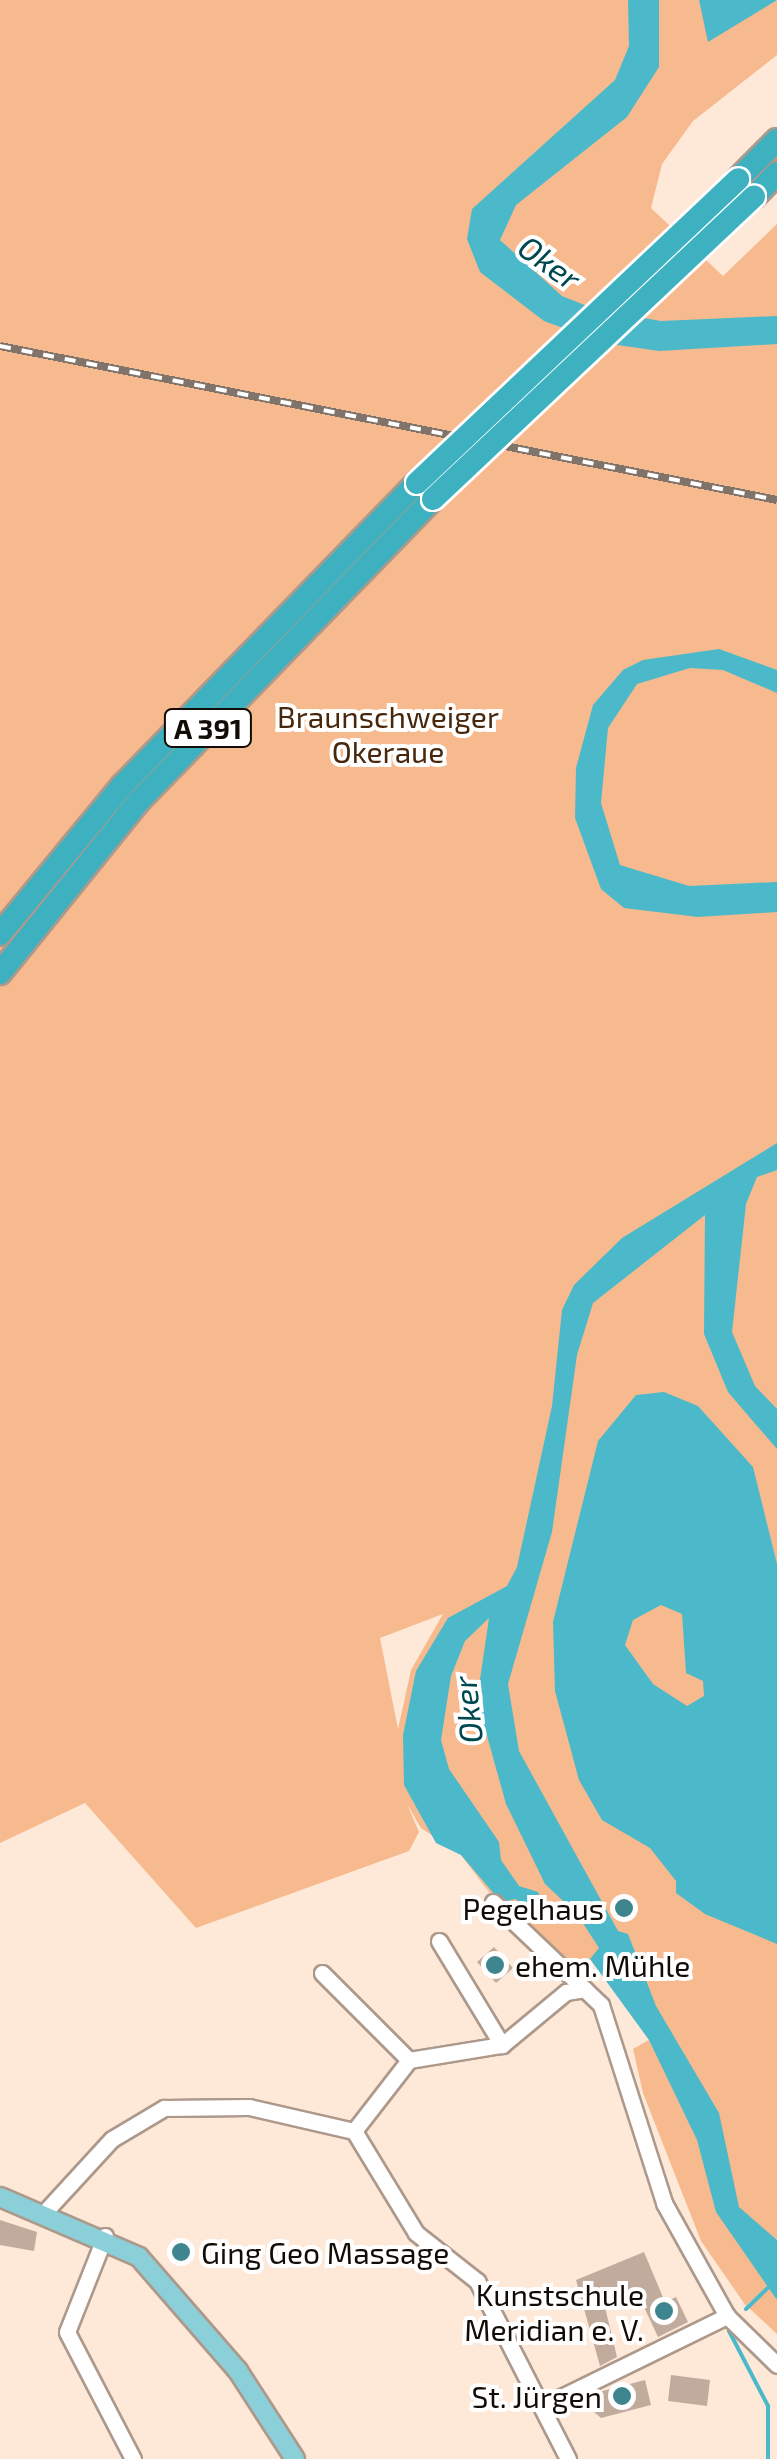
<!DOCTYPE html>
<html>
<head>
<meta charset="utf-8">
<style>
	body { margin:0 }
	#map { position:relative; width:777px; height:2459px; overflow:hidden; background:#fee9d9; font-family:"Exo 2",sans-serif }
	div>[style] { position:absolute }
	.green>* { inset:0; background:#f6ba8e }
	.water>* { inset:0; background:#4bb9c9 }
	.stream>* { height:4px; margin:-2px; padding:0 2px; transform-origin:2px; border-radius:2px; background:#4bb9c9 }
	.building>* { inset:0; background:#c0ab9d }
	.roads { filter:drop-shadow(2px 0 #ad998b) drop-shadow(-2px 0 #ad998b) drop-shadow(0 2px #ad998b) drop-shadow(0 -2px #ad998b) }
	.minor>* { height:15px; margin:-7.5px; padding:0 7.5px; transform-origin:7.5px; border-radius:7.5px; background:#fff }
	.major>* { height:18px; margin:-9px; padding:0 9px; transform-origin:9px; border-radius:9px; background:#8bd0d9 }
	.highway>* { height:22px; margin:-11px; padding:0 11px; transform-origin:11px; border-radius:11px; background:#3eb1c0 }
	.rail>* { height:8px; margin-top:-4px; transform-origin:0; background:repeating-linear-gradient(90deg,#fff 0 11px,#807369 0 22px); box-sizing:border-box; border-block:2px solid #807369 }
	.bridges { filter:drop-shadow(2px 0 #fff) drop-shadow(-2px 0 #fff) drop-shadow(0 2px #fff) drop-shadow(0 -2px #fff) }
	.highway-bridge>* { height:22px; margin:-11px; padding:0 11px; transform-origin:11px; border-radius:11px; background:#3eb1c0 }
	.dots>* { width:28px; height:28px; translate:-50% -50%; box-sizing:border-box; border:5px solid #fff; border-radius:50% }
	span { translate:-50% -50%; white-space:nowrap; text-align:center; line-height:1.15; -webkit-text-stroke:8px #fff; paint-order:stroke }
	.shield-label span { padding:2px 8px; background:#fff; border:2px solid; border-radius:8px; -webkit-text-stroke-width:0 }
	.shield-label { font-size:28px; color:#120c07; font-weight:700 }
	.park-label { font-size:30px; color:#48270c }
	.poi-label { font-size:30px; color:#120c07 }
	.right { translate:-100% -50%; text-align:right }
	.left { translate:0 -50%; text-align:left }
	.water-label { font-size:32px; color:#004850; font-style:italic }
</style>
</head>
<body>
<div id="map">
	<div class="green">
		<div style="clip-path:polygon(evenodd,0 0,777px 0,777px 55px,693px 121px,662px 164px,651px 208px,723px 276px,777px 224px,777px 2334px,748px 2307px,765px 2288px,746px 2306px,701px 2241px,643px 2093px,633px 2049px,649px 2040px,599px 1965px,567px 1958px,492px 1896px,461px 1855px,421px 1828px,407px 1804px,419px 1832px,409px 1851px,196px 1928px,85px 1803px,0 1843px,0 0,443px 1614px,411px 1670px,398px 1729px,380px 1638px,443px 1614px)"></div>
	</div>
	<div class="water">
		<div style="clip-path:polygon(628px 0,659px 0,659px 67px,627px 117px,516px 205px,500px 240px,562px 296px,597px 310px,661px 321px,777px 316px,777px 344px,659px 351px,604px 343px,544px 321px,480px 272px,467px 239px,472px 209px,615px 80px,629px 46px)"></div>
		<div style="clip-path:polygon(699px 0,777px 0,708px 42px)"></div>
		<div style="clip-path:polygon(719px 649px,777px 670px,777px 693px,723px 670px,690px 668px,637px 684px,608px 728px,601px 803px,620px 865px,689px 886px,777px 882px,777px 912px,698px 917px,624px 908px,601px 889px,575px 818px,576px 768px,593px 705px,623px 670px,643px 660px)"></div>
		<div style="clip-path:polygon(777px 1143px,777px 1170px,757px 1177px,746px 1204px,732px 1332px,755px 1386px,777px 1409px,777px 1449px,728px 1392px,704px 1334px,705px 1215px,593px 1303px,577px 1355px,552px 1532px,508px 1684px,519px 1751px,618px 1931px,628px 1934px,656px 2006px,719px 2113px,739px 2207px,777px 2240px,777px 2300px,716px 2212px,697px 2140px,649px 2040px,590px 1959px,599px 1948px,577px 1914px,545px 1884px,506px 1804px,477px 1700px,489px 1618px,465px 1641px,451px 1676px,441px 1740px,449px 1769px,499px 1842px,501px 1860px,519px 1886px,538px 1892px,546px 1912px,534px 1921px,516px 1899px,501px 1902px,461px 1855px,436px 1843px,404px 1785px,403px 1735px,416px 1671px,448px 1618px,507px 1586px,517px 1567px,552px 1406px,562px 1310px,574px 1285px,622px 1238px)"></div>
		<div style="clip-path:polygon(evenodd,664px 1392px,698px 1406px,753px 1467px,777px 1564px,777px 1944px,705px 1914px,676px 1893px,676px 1881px,650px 1848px,602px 1820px,579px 1780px,555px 1691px,553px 1622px,598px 1441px,636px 1395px,664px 1392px,661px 1605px,682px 1614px,686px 1673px,703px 1681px,704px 1696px,687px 1706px,653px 1684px,625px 1645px,633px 1620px,661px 1605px)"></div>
	</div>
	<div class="stream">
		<div style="left:746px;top:2309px;width:30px;rotate:-44deg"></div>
		<div style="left:729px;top:2331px;width:85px;rotate:62.5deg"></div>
		<div style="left:768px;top:2406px;width:53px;rotate:90deg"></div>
	</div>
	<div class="building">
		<div style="clip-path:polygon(494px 1947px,513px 1968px,496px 1983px,477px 1962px)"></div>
		<div style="clip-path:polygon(0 2220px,37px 2232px,34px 2251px,0 2245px)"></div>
		<div style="clip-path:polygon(644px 2252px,665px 2302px,676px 2297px,688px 2322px,658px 2337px,636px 2290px,604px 2303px,617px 2357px,600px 2366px,576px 2280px)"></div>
		<div style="clip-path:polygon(671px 2375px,710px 2380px,707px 2406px,668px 2401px)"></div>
		<div style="clip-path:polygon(645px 2380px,651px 2405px,601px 2418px,594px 2412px,595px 2393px)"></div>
	</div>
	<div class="roads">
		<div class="minor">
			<div style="left:493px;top:1902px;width:149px;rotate:43.6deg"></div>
			<div style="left:601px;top:2005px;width:208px;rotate:72.3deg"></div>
			<div style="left:664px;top:2203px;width:129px;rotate:60.9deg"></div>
			<div style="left:727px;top:2316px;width:70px;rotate:44.4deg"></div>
			<div style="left:439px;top:1941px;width:122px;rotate:58.8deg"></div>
			<div style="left:322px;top:1973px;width:123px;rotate:45deg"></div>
			<div style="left:354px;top:2131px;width:90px;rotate:-52.2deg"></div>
			<div style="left:409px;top:2060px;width:94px;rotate:-9.2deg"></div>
			<div style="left:502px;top:2045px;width:83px;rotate:-39.6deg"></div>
			<div style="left:566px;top:1992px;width:19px;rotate:-9deg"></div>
			<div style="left:42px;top:2215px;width:103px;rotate:-47.4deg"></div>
			<div style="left:112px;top:2139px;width:61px;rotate:-30.8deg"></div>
			<div style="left:164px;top:2108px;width:85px;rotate:-0.7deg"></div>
			<div style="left:249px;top:2107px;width:108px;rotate:12.9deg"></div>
			<div style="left:354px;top:2131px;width:119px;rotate:58.7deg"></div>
			<div style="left:416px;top:2233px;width:78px;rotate:38.2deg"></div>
			<div style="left:477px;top:2281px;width:200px;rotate:62.9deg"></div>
			<div style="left:105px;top:2236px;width:103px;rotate:111.6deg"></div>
			<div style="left:67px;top:2332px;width:143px;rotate:62.5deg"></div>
			<div style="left:545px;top:2405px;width:203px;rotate:-26.1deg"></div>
		</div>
		<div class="major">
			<div style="left:0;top:2197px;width:151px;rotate:23.3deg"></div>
			<div style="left:139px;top:2257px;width:151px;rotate:49deg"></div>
			<div style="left:238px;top:2371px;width:105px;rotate:57.1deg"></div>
		</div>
		<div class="highway">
			<div style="left:738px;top:179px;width:55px;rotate:-45deg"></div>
			<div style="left:754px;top:197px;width:33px;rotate:-46deg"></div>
			<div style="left:0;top:934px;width:192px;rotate:-50.5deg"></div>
			<div style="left:122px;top:786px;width:423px;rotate:-45.8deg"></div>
			<div style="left:0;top:973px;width:220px;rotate:-51.1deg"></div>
			<div style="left:138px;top:802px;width:423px;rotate:-45.8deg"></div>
		</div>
	</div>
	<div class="rail">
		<div style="left:0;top:346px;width:792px;rotate:11.21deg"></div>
	</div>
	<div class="bridges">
		<div class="highway-bridge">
			<div style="left:417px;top:483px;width:442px;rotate:-43.4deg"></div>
			<div style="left:433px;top:499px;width:441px;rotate:-43.3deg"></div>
		</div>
	</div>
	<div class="dots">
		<div style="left:624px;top:1908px;background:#3e858f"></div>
		<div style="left:495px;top:1965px;background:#3e858f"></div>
		<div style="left:181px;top:2252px;background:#3e858f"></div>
		<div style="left:664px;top:2311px;background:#3e858f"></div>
		<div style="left:622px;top:2396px;background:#3e858f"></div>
	</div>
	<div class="shield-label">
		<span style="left:208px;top:728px">A 391</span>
	</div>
	<div class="park-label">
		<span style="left:388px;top:733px">Braunschweiger<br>Okeraue</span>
	</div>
	<div class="poi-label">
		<span class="right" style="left:604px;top:1908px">Pegelhaus</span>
		<span class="left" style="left:515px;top:1965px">ehem. Mühle</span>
		<span class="left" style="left:201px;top:2252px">Ging Geo Massage</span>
		<span class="right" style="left:644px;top:2311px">Kunstschule<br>Meridian e. V.</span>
		<span class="right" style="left:602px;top:2396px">St. Jürgen</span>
	</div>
	<div class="water-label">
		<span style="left:550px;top:262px;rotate:36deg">Oker</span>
		<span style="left:467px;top:1710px;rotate:-96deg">Oker</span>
	</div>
</div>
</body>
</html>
